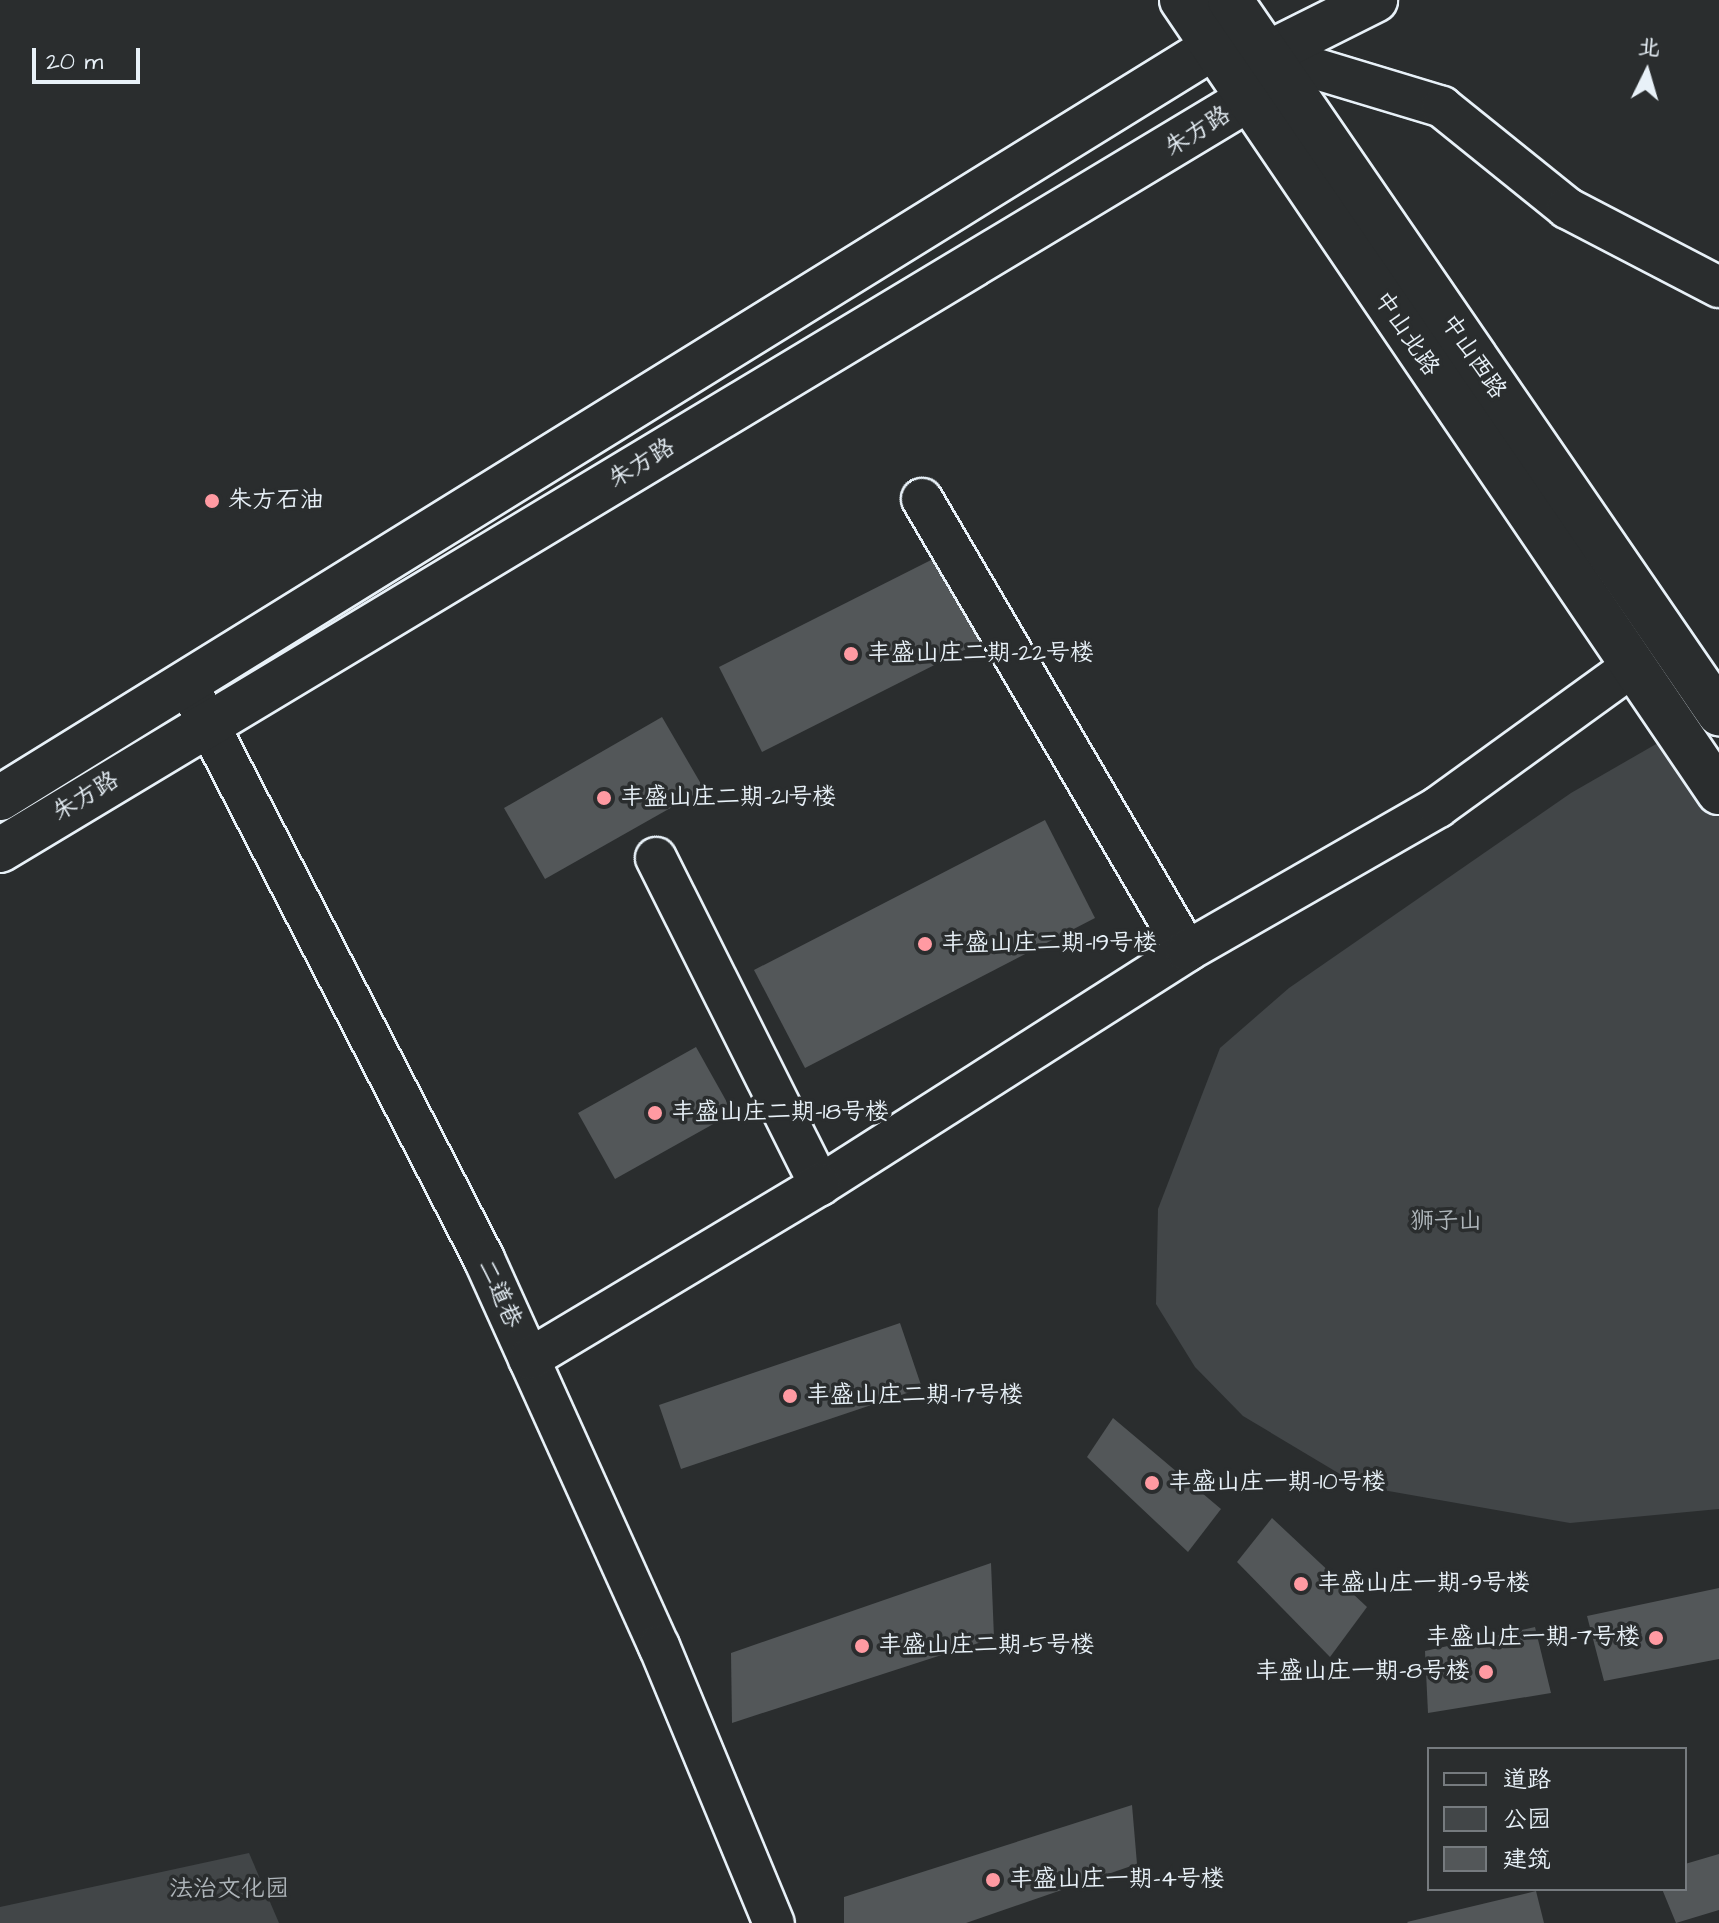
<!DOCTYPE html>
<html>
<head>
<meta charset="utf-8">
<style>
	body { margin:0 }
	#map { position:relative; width:1719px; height:1923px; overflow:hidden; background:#2a2d2e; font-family:"Architects Daughter","LXGW WenKai TC",sans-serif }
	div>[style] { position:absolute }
	.green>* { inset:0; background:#424648 }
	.building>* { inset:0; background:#535759 }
	.roads { filter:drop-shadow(2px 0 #e8f1f8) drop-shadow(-2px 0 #e8f1f8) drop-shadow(0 2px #e8f1f8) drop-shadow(0 -2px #e8f1f8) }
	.street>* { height:40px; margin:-20px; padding:0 20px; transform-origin:20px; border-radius:20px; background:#2a2d2e }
	.secondary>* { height:44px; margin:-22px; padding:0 22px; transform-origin:22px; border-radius:22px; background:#2a2d2e }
	.primary>* { height:44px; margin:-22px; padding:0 22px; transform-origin:22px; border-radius:22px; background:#2a2d2e }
	.dots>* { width:22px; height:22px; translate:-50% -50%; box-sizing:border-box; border:4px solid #2a2d2e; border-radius:50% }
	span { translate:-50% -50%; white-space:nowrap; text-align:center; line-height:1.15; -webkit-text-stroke:7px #2a2d2e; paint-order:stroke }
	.street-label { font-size:24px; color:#e8f1f8 }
	.poi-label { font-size:24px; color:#e8f1f8 }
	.left { translate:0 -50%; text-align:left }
	.right { translate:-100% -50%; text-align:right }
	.park-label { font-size:24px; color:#aeb5ba }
	.legend { position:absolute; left:1427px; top:1747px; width:260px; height:144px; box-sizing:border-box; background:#2a2d2e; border:2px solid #767b7f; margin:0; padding:10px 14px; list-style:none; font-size:24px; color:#e8f1f8 }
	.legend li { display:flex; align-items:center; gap:16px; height:40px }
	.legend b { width:40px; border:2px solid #767b7f }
	.north { position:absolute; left:1607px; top:32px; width:80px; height:80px; -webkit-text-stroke:6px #2a2d2e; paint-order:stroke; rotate:5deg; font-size:22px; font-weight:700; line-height:32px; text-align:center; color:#e8f1f8 }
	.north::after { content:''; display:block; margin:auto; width:28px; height:36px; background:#e8f1f8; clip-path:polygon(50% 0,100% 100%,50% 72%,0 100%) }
	.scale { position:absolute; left:32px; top:48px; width:108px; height:36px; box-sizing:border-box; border:4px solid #e8f1f8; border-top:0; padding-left:10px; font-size:24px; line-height:28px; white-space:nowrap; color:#e8f1f8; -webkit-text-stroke:6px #2a2d2e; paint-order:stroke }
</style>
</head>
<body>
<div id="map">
	<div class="green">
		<div style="clip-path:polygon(1677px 732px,1719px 798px,1719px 1509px,1570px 1523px,1360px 1486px,1243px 1416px,1195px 1367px,1156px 1304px,1158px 1209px,1220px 1048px,1289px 988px,1571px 793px)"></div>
		<div style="clip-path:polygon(249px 1853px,279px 1923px,0 1923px,0 1907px)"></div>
	</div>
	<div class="building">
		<div style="clip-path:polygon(941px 555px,984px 640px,762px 752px,719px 667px)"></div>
		<div style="clip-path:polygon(662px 717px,704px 789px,545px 879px,504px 808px)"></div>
		<div style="clip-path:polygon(1045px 820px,1095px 918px,805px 1068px,754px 970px)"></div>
		<div style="clip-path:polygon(696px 1047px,733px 1113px,615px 1179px,578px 1113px)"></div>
		<div style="clip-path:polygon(900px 1323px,922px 1388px,681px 1469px,659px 1405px)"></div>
		<div style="clip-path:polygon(1113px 1418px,1221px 1509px,1188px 1552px,1087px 1457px)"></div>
		<div style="clip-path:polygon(1272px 1518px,1367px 1607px,1330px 1657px,1237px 1562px)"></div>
		<div style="clip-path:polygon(991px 1563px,994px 1638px,732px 1723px,731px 1653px)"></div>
		<div style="clip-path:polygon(1719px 1588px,1719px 1659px,1604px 1681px,1587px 1616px)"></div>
		<div style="clip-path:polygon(1535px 1627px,1551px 1693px,1428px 1713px,1425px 1651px)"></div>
		<div style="clip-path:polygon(1132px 1805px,1137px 1864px,966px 1923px,844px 1923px,844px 1897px)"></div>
		<div style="clip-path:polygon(1719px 1854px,1719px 1910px,1676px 1923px,1662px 1889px,1685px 1889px,1685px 1864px)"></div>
		<div style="clip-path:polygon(1536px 1891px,1544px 1923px,1408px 1923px,1407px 1922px)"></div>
	</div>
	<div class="roads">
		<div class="street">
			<div style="left:1267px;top:54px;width:183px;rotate:16.8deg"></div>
			<div style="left:1442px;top:107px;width:161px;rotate:38.9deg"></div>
			<div style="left:1567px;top:208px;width:171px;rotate:27.5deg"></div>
			<div style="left:922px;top:499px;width:524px;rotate:59.62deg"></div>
			<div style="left:187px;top:683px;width:648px;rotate:62.72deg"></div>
			<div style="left:484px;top:1259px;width:425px;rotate:65.7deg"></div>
			<div style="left:659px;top:1646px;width:300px;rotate:67.5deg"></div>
			<div style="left:656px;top:858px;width:366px;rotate:63.4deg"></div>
			<div style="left:820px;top:1185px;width:435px;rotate:-32.5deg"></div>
			<div style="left:1187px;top:951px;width:289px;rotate:-29.8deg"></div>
			<div style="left:1438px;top:807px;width:241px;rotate:-35.9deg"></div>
			<div style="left:529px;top:1359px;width:339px;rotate:-30.9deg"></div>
		</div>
		<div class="secondary">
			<div style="left:1267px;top:54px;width:121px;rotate:-26.6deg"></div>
			<div style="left:0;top:798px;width:1465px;rotate:-31.75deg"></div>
			<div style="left:0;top:850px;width:1494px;rotate:-31.03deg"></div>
		</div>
		<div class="primary">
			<div style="left:1182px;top:0;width:957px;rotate:55.86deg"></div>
			<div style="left:1230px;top:0;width:865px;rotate:55.56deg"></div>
		</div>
	</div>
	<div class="dots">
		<div style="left:212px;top:501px;background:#ff9aa2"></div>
		<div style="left:851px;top:654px;background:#ff9aa2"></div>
		<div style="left:604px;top:798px;background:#ff9aa2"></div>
		<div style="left:925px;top:944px;background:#ff9aa2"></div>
		<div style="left:655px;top:1113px;background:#ff9aa2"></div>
		<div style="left:790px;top:1396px;background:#ff9aa2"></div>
		<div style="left:1152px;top:1483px;background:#ff9aa2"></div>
		<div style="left:1301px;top:1584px;background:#ff9aa2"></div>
		<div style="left:1656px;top:1638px;background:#ff9aa2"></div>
		<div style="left:862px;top:1646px;background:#ff9aa2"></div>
		<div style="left:1486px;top:1672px;background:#ff9aa2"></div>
		<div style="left:993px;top:1880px;background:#ff9aa2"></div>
	</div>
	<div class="street-label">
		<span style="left:1198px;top:132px;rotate:-32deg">朱方路</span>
		<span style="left:1406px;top:334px;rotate:56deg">中山北路</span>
		<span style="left:1473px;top:357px;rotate:56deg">中山西路</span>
		<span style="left:642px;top:464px;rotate:-31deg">朱方路</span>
		<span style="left:86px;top:797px;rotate:-31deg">朱方路</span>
		<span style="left:499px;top:1294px;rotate:65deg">二道巷</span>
	</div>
	<div class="poi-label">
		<span class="left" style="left:228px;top:501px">朱方石油</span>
		<span class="left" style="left:867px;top:654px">丰盛山庄二期-22号楼</span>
		<span class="left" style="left:620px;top:798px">丰盛山庄二期-21号楼</span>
		<span class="left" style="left:941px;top:944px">丰盛山庄二期-19号楼</span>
		<span class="left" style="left:671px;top:1113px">丰盛山庄二期-18号楼</span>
		<span class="left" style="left:806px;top:1396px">丰盛山庄二期-17号楼</span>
		<span class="left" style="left:1168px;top:1483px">丰盛山庄一期-10号楼</span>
		<span class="left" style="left:1317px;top:1584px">丰盛山庄一期-9号楼</span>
		<span class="right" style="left:1640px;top:1638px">丰盛山庄一期-7号楼</span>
		<span class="left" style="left:878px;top:1646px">丰盛山庄二期-5号楼</span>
		<span class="right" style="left:1470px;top:1672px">丰盛山庄一期-8号楼</span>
		<span class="left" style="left:1009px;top:1880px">丰盛山庄一期-4号楼</span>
	</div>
	<div class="park-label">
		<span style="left:1446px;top:1222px">狮子山</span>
		<span style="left:229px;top:1890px">法治文化园</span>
	</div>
	<ul class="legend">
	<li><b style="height:10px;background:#2a2d2e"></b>道路</li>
	<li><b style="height:22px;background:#424648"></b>公园</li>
	<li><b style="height:22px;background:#535759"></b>建筑</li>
	</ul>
	<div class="north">北</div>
	<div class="scale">20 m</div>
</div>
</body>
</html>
